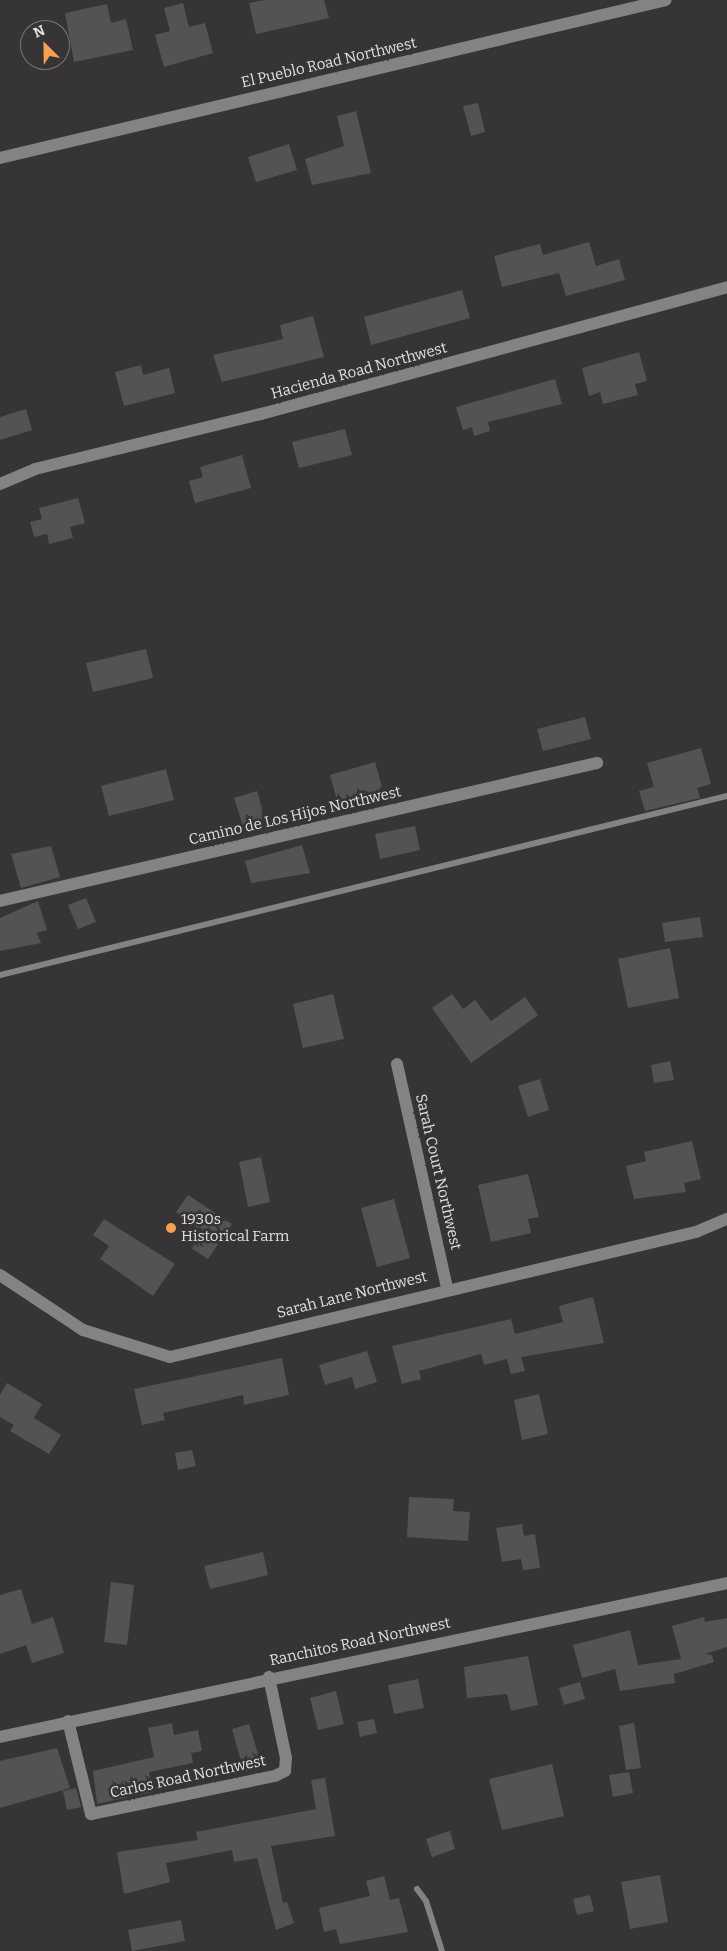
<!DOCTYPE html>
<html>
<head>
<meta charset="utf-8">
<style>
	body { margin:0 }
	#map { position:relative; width:727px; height:1951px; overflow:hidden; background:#363436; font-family:Bitter,serif }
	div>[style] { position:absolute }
	.building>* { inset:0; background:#555254 }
	.lane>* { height:6px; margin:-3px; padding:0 3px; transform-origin:3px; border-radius:3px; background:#848284 }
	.street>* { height:12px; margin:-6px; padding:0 6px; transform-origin:6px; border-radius:6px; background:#848284 }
	.secondary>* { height:12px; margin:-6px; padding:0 6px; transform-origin:6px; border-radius:6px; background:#848284 }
	.dots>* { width:14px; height:14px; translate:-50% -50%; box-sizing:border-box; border:2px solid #363436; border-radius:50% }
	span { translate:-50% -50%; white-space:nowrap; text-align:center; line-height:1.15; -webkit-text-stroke:5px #363436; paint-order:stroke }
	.street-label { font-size:15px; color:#e1e0e1 }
	.poi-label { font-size:15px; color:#e1e0e1 }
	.left { translate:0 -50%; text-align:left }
	.north { position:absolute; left:20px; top:20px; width:50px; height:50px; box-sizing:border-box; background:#363436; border:1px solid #7a797a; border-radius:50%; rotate:337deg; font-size:14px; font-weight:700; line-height:20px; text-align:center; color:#e1e0e1 }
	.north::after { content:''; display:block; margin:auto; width:18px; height:22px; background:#f9a04d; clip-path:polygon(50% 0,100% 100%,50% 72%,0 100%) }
</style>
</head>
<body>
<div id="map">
	<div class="building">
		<div style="clip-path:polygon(265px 0,324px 0,329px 18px,256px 34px,249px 3px)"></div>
		<div style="clip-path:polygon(183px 3px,189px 27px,205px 23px,213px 53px,164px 67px,155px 35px,170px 31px,164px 8px)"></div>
		<div style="clip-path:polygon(107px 4px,111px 23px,126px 19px,133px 50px,74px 62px,65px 13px)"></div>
		<div style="clip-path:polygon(478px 103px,485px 132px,471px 136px,463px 106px)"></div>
		<div style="clip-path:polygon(356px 111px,371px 173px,312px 185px,305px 159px,344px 146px,337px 116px)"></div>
		<div style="clip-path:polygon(289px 144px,297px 170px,256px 182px,248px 157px)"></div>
		<div style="clip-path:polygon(589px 242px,596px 266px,619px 259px,625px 280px,566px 296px,559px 273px,502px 287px,494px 256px,540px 244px,543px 255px)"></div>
		<div style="clip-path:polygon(462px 290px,470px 318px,371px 345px,364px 317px)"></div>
		<div style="clip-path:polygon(313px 316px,324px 357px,222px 382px,213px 355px,283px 339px,280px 325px)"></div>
		<div style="clip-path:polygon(639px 352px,647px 381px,635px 384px,638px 395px,603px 404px,600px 392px,589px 396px,582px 368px)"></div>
		<div style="clip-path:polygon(141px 365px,143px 375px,169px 368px,175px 393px,124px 406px,115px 372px)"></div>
		<div style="clip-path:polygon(555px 379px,562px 404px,488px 422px,490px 431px,474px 436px,472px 427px,463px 430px,456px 407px)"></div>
		<div style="clip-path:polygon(26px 409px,32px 430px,0 440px,0 417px)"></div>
		<div style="clip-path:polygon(345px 429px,352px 455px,299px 468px,292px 442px)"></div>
		<div style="clip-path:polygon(242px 455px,251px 488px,195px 503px,189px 481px,203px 477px,200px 467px)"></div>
		<div style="clip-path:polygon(78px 498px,85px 523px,70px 527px,73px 538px,49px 544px,47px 534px,34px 537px,30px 522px,42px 519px,39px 508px)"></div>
		<div style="clip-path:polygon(146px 649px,153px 678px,93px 692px,86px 663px)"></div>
		<div style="clip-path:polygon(585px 717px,591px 739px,543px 751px,537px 729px)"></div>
		<div style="clip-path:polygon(701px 748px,711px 784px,697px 788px,700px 798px,645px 811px,639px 791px,654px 787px,647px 763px)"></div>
		<div style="clip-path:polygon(375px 762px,383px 790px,338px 804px,330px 775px)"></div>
		<div style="clip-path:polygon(166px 769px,174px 800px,109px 816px,101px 786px)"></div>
		<div style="clip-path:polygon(257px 791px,265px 819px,243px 826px,234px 798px)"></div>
		<div style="clip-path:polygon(415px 826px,420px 850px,380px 859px,375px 834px)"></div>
		<div style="clip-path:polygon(302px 845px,310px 873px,251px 883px,245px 861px)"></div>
		<div style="clip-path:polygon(51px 846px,60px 877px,21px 888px,11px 854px)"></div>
		<div style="clip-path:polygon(86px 898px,96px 922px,78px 929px,68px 905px)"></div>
		<div style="clip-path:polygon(38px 901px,47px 930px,37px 933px,41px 943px,0 951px,0 918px)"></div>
		<div style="clip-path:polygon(700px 917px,703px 937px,665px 942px,662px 923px)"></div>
		<div style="clip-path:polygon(670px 948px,679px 998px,628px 1008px,618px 959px)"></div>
		<div style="clip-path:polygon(333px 994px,344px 1039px,303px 1048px,293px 1004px)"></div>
		<div style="clip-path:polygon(452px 994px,463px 1009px,475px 1000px,491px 1021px,525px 997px,538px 1015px,471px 1063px,432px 1008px)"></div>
		<div style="clip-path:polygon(670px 1061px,674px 1080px,654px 1083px,651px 1065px)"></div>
		<div style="clip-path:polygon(540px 1079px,549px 1110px,528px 1117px,518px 1086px)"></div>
		<div style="clip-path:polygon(692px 1141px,701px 1179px,684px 1183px,686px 1192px,634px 1199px,626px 1166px,646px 1161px,644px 1152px)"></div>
		<div style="clip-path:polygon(261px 1157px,270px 1202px,248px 1207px,239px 1162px)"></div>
		<div style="clip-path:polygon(528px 1174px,539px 1217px,528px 1219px,531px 1233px,491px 1242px,478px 1185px)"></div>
		<div style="clip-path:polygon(188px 1195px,232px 1224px,208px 1259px,191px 1248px,202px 1231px,176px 1212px)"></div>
		<div style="clip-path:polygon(394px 1199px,410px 1258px,377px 1267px,361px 1208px)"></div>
		<div style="clip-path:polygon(104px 1219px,175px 1264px,153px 1296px,100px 1259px,109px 1246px,93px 1235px)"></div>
		<div style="clip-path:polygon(593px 1297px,604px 1343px,521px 1357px,525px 1371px,511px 1374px,507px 1359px,484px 1365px,481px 1354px,419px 1371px,421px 1379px,402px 1384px,392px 1346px,511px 1319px,515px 1334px,563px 1322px,559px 1306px)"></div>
		<div style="clip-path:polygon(367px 1351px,377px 1382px,355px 1389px,352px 1377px,325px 1385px,319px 1365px)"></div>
		<div style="clip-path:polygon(282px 1358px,289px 1395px,244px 1405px,243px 1395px,163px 1413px,165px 1420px,142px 1425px,134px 1389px)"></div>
		<div style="clip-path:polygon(7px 1383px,42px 1404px,34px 1418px,61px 1435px,49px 1454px,10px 1431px,14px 1425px,0 1417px,0 1395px)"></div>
		<div style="clip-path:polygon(539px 1394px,548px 1434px,522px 1440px,514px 1400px)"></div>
		<div style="clip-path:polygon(192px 1450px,196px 1466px,178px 1470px,175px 1453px)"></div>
		<div style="clip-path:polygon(409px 1497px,454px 1499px,453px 1511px,470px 1512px,468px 1541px,407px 1537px)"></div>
		<div style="clip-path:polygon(522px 1524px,524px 1536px,535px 1534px,540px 1568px,523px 1570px,521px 1559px,502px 1562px,496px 1528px)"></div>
		<div style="clip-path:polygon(263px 1552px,268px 1575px,210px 1589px,204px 1566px)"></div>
		<div style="clip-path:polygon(111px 1582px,134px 1585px,127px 1645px,104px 1642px)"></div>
		<div style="clip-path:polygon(21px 1589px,32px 1624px,53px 1617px,64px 1653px,32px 1663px,26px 1645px,0 1654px,0 1595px)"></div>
		<div style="clip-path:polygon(704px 1617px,705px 1622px,727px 1618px,727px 1647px,705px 1654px,712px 1655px,714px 1662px,674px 1674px,675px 1683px,620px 1691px,615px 1669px,582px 1678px,573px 1645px,630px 1630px,638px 1665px,681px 1659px,672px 1626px)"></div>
		<div style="clip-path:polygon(528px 1656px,538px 1705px,511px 1711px,507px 1694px,467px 1698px,464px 1667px)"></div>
		<div style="clip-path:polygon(418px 1679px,424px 1708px,394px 1714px,388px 1685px)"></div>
		<div style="clip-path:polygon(580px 1682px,585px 1699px,564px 1705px,559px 1688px)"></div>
		<div style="clip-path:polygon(336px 1691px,344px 1724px,318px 1730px,310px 1698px)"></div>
		<div style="clip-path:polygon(374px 1719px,377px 1733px,360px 1737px,357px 1722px)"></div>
		<div style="clip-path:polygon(172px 1723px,174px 1735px,198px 1730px,202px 1751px,191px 1753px,193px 1763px,149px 1772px,153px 1792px,97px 1804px,93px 1771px,154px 1757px,148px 1728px)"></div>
		<div style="clip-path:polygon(634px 1723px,641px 1768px,626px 1770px,619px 1726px)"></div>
		<div style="clip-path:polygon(249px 1724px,262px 1767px,244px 1772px,232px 1729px)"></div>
		<div style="clip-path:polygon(57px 1748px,70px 1788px,0 1808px,0 1761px)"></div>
		<div style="clip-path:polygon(552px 1764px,564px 1816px,502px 1830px,489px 1779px)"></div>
		<div style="clip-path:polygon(629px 1772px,633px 1793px,613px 1797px,609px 1775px)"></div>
		<div style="clip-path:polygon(325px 1778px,335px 1836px,271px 1846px,283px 1903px,287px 1902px,294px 1923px,276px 1930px,257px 1858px,234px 1862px,232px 1850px,166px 1863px,170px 1882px,124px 1894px,117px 1852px,198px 1840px,196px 1832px,316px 1809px,311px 1780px)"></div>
		<div style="clip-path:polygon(76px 1788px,81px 1807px,67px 1810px,63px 1791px)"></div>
		<div style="clip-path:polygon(450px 1831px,455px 1849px,432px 1857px,426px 1839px)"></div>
		<div style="clip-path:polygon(660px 1875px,668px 1922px,630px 1929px,621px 1882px)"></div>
		<div style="clip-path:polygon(384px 1876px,390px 1900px,399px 1898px,408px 1932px,340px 1944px,336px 1929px,324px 1932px,319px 1908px,370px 1896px,366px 1881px)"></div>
		<div style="clip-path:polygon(590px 1895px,594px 1911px,577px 1915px,573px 1899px)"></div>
		<div style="clip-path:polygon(181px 1920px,185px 1941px,132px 1951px,128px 1930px)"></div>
	</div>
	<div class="lane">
		<div style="left:0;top:975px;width:749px;rotate:-13.83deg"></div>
		<div style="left:417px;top:1889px;width:15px;rotate:53deg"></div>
		<div style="left:426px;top:1901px;width:52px;rotate:72.3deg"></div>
	</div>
	<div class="street">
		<div style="left:0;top:484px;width:38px;rotate:-23deg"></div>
		<div style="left:35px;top:469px;width:233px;rotate:-13.7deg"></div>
		<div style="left:261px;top:414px;width:483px;rotate:-15.2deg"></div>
		<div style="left:0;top:901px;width:613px;rotate:-13.02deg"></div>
		<div style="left:397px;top:1064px;width:230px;rotate:77.4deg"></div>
		<div style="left:0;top:1275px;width:100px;rotate:33.5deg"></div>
		<div style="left:83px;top:1330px;width:91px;rotate:17.2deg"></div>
		<div style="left:170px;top:1357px;width:541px;rotate:-13.37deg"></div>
		<div style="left:696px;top:1232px;width:34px;rotate:-23deg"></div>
		<div style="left:68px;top:1721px;width:96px;rotate:76.1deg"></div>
		<div style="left:91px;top:1814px;width:188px;rotate:-11.7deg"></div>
		<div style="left:275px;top:1776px;width:11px;rotate:-27deg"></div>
		<div style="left:285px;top:1771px;width:13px;rotate:-86deg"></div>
		<div style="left:286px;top:1758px;width:83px;rotate:-101.9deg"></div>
	</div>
	<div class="secondary">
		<div style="left:0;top:158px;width:684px;rotate:-13.35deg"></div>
		<div style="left:0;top:1737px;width:743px;rotate:-11.96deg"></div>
	</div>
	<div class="dots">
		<div style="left:171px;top:1228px;background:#f9a04d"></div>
	</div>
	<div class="street-label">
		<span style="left:329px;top:63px;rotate:-13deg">El Pueblo Road Northwest</span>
		<span style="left:359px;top:371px;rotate:-15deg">Hacienda Road Northwest</span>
		<span style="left:295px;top:816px;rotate:-13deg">Camino de Los Hijos Northwest</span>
		<span style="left:438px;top:1172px;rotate:77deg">Sarah Court Northwest</span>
		<span style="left:352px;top:1295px;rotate:-14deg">Sarah Lane Northwest</span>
		<span style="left:360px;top:1642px;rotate:-12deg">Ranchitos Road Northwest</span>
		<span style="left:188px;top:1777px;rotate:-12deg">Carlos Road Northwest</span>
	</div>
	<div class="poi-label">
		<span class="left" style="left:181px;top:1228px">1930s<br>Historical Farm</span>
	</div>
	<div class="north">N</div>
</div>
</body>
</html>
